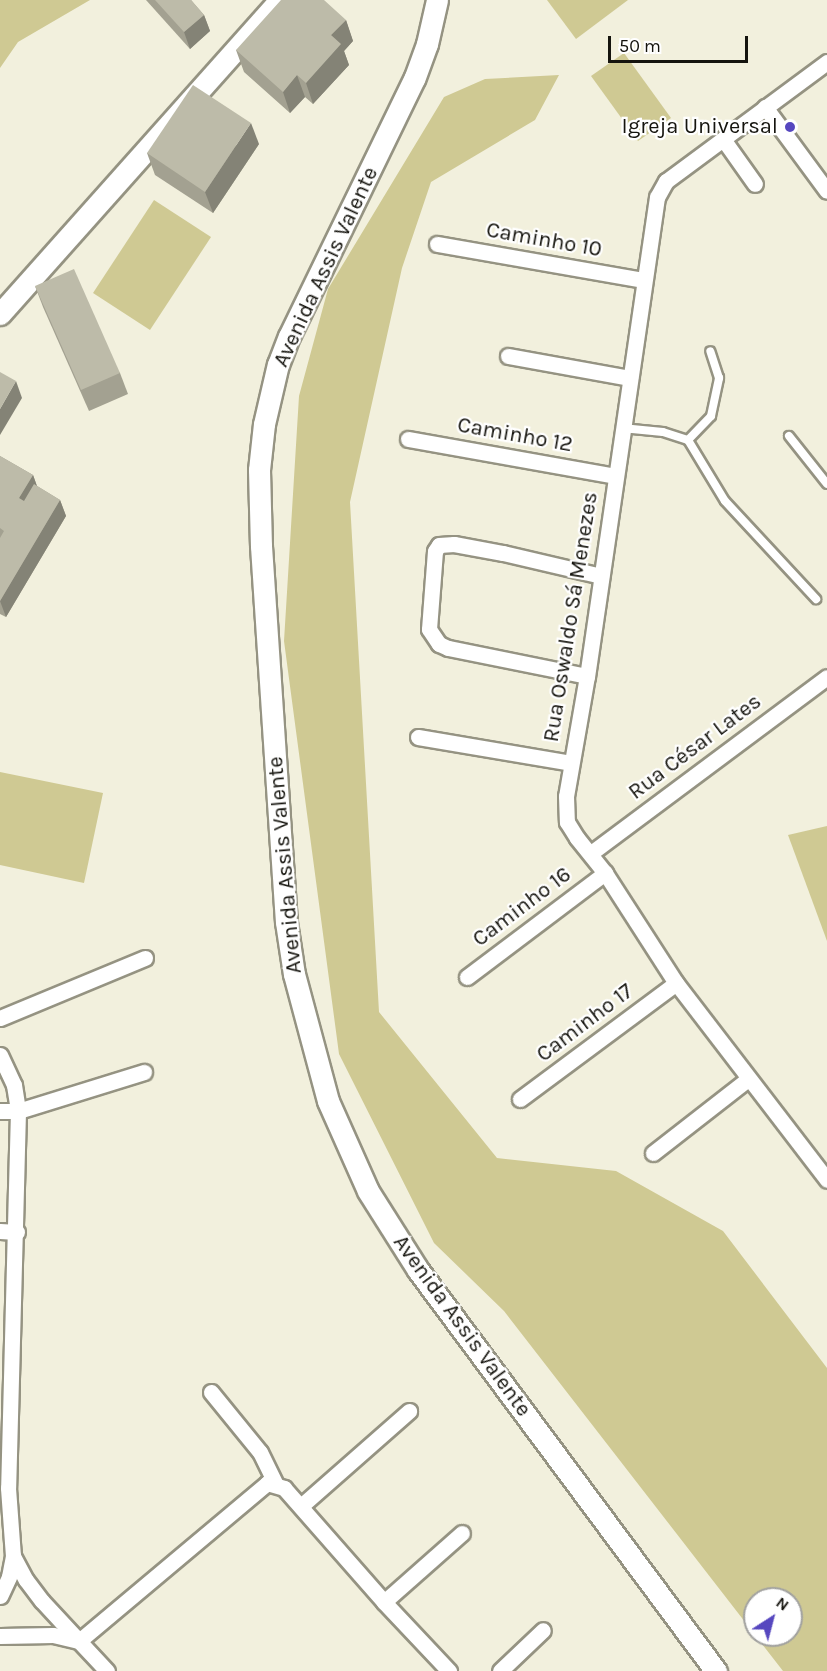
<!DOCTYPE html>
<html>
<head>
<meta charset="utf-8">
<style>
	body { margin:0 }
	#map { position:relative; width:827px; height:1671px; overflow:hidden; background:#f2f0dd; font-family:Karla,sans-serif }
	div>[style] { position:absolute }
	.green>* { inset:0; background:#cfc993 }
	.roads { filter:drop-shadow(2px 0 #959382) drop-shadow(-2px 0 #959382) drop-shadow(0 2px #959382) drop-shadow(0 -2px #959382) }
	.service>* { height:8px; margin:-4px; padding:0 4px; transform-origin:4px; border-radius:4px; background:#fff }
	.minor>* { height:15px; margin:-7.5px; padding:0 7.5px; transform-origin:7.5px; border-radius:7.5px; background:#fff }
	.secondary>* { height:21px; margin:-10.5px; padding:0 10.5px; transform-origin:10.5px; border-radius:10.5px; background:#fff }
	.wall>* { inset:0; background:#a3a191 }
	.shaded-wall>* { inset:0; background:#848376 }
	.building>* { inset:0; background:#bdbba9 }
	.dots>* { width:16px; height:16px; translate:-50% -50%; box-sizing:border-box; border:3px solid #fff; border-radius:50% }
	span { translate:-50% -50%; white-space:nowrap; text-align:center; line-height:1.15; -webkit-text-stroke:4.5px #fff; paint-order:stroke }
	.poi-label { font-size:22px; color:#15140e }
	.right { translate:-100% -50%; text-align:right }
	.street-label { font-size:22px; color:#15140e }
	.north { position:absolute; left:743px; top:1587px; width:60px; height:60px; box-sizing:border-box; background:#fff; border:2px solid #a1a19f; border-radius:50%; rotate:36deg; font-size:16px; font-weight:700; line-height:24px; text-align:center; color:#15140e }
	.north::after { content:''; display:block; margin:auto; width:21px; height:27px; background:#5647bf; clip-path:polygon(50% 0,100% 100%,50% 72%,0 100%) }
	.scale { position:absolute; left:608px; top:36px; width:140px; height:27px; box-sizing:border-box; border:3px solid #15140e; border-top:0; padding-left:8px; font-size:18px; line-height:21px; white-space:nowrap; color:#15140e; -webkit-text-stroke:4px #fff; paint-order:stroke }
</style>
</head>
<body>
<div id="map">
	<div class="green">
		<div style="clip-path:polygon(0 0,90px 0,18px 42px,0 68px)"></div>
		<div style="clip-path:polygon(547px 0,628px 0,576px 39px)"></div>
		<div style="clip-path:polygon(624px 53px,671px 118px,638px 141px,591px 76px)"></div>
		<div style="clip-path:polygon(evenodd,559px 75px,535px 120px,431px 182px,402px 268px,350px 502px,379px 1012px,497px 1158px,616px 1171px,723px 1231px,827px 1368px,827px 1671px,783px 1671px,504px 1311px,434px 1243px,339px 1054px,284px 641px,299px 396px,328px 289px,444px 97px,485px 79px,559px 75px,755px 1599px,791px 1599px,791px 1635px,755px 1635px,755px 1599px)"></div>
		<div style="clip-path:polygon(154px 200px,211px 237px,150px 330px,93px 293px)"></div>
		<div style="clip-path:polygon(0 772px,103px 793px,84px 883px,0 865px)"></div>
		<div style="clip-path:polygon(827px 826px,827px 941px,788px 835px)"></div>
	</div>
	<div class="roads">
		<div class="service">
			<div style="left:622px;top:428px;width:41px;rotate:5.6deg"></div>
			<div style="left:663px;top:432px;width:26px;rotate:18deg"></div>
			<div style="left:688px;top:440px;width:71px;rotate:58.8deg"></div>
			<div style="left:725px;top:501px;width:134px;rotate:47.1deg"></div>
			<div style="left:789px;top:436px;width:61px;rotate:51.6deg"></div>
			<div style="left:688px;top:440px;width:33px;rotate:-46deg"></div>
			<div style="left:711px;top:416px;width:39px;rotate:-78deg"></div>
			<div style="left:719px;top:378px;width:28px;rotate:-108deg"></div>
		</div>
		<div class="minor">
			<div style="left:827px;top:62px;width:200px;rotate:143.5deg"></div>
			<div style="left:666px;top:181px;width:18px;rotate:119deg"></div>
			<div style="left:657px;top:197px;width:484px;rotate:98.3deg"></div>
			<div style="left:587px;top:676px;width:122px;rotate:99.9deg"></div>
			<div style="left:566px;top:796px;width:26px;rotate:88deg"></div>
			<div style="left:567px;top:822px;width:19px;rotate:58deg"></div>
			<div style="left:577px;top:838px;width:45px;rotate:51.3deg"></div>
			<div style="left:605px;top:873px;width:131px;rotate:57.2deg"></div>
			<div style="left:676px;top:983px;width:248px;rotate:52.5deg"></div>
			<div style="left:765px;top:107px;width:104px;rotate:53.6deg"></div>
			<div style="left:723px;top:139px;width:55px;rotate:54.6deg"></div>
			<div style="left:437px;top:244px;width:210px;rotate:9.9deg"></div>
			<div style="left:508px;top:356px;width:124px;rotate:10.2deg"></div>
			<div style="left:408px;top:439px;width:210px;rotate:10.1deg"></div>
			<div style="left:587px;top:676px;width:142px;rotate:-168.6deg"></div>
			<div style="left:448px;top:648px;width:10px;rotate:-156deg"></div>
			<div style="left:439px;top:644px;width:18px;rotate:-124deg"></div>
			<div style="left:429px;top:629px;width:78px;rotate:-85.6deg"></div>
			<div style="left:435px;top:551px;width:7px;rotate:-56deg"></div>
			<div style="left:439px;top:545px;width:15px;rotate:-4deg"></div>
			<div style="left:454px;top:544px;width:50px;rotate:10.4deg"></div>
			<div style="left:503px;top:553px;width:101px;rotate:13.2deg"></div>
			<div style="left:418px;top:737px;width:155px;rotate:9.6deg"></div>
			<div style="left:591px;top:853px;width:294px;rotate:-36.7deg"></div>
			<div style="left:467px;top:977px;width:173px;rotate:-37deg"></div>
			<div style="left:0;top:1018px;width:157px;rotate:-22.5deg"></div>
			<div style="left:0;top:1055px;width:33px;rotate:65deg"></div>
			<div style="left:14px;top:1085px;width:26px;rotate:81deg"></div>
			<div style="left:18px;top:1111px;width:377px;rotate:91.5deg"></div>
			<div style="left:8px;top:1488px;width:68px;rotate:85.8deg"></div>
			<div style="left:13px;top:1556px;width:21px;rotate:101deg"></div>
			<div style="left:9px;top:1577px;width:21px;rotate:115deg"></div>
			<div style="left:520px;top:1099px;width:194px;rotate:-36.6deg"></div>
			<div style="left:0;top:1111px;width:18px"></div>
			<div style="left:18px;top:1111px;width:132px;rotate:-17.2deg"></div>
			<div style="left:653px;top:1153px;width:120px;rotate:-37.9deg"></div>
			<div style="left:0;top:1231px;width:17px;rotate:3deg"></div>
			<div style="left:211px;top:1392px;width:77px;rotate:50.8deg"></div>
			<div style="left:260px;top:1452px;width:34px;rotate:64deg"></div>
			<div style="left:301px;top:1506px;width:144px;rotate:-41.3deg"></div>
			<div style="left:13px;top:1556px;width:27px;rotate:62deg"></div>
			<div style="left:26px;top:1580px;width:26px;rotate:53deg"></div>
			<div style="left:42px;top:1601px;width:54px;rotate:47.2deg"></div>
			<div style="left:384px;top:1602px;width:104px;rotate:-41.5deg"></div>
			<div style="left:0;top:1636px;width:53px;rotate:-1.1deg"></div>
			<div style="left:53px;top:1635px;width:27px;rotate:13deg"></div>
			<div style="left:107px;top:1671px;width:41px;rotate:-133deg"></div>
			<div style="left:79px;top:1641px;width:246px;rotate:-40deg"></div>
			<div style="left:267px;top:1483px;width:18px;rotate:16deg"></div>
			<div style="left:284px;top:1488px;width:152px;rotate:48.7deg"></div>
			<div style="left:384px;top:1602px;width:95px;rotate:46.7deg"></div>
			<div style="left:500px;top:1671px;width:59px;rotate:-43.6deg"></div>
		</div>
		<div class="secondary">
			<div style="left:437px;top:0;width:45px;rotate:102.8deg"></div>
			<div style="left:427px;top:44px;width:37px;rotate:110deg"></div>
			<div style="left:414px;top:79px;width:286px;rotate:115.9deg"></div>
			<div style="left:289px;top:336px;width:30px;rotate:111deg"></div>
			<div style="left:278px;top:364px;width:62px;rotate:103.1deg"></div>
			<div style="left:264px;top:424px;width:46px;rotate:96.2deg"></div>
			<div style="left:259px;top:470px;width:76px;rotate:88.5deg"></div>
			<div style="left:261px;top:546px;width:377px;rotate:86.2deg"></div>
			<div style="left:286px;top:922px;width:53px;rotate:81.3deg"></div>
			<div style="left:294px;top:974px;width:131px;rotate:75deg"></div>
			<div style="left:328px;top:1101px;width:98px;rotate:66deg"></div>
			<div style="left:368px;top:1191px;width:93px;rotate:57.7deg"></div>
			<div style="left:418px;top:1270px;width:500px;rotate:53.4deg"></div>
			<div style="left:0;top:314px;width:421px;rotate:-48.3deg"></div>
		</div>
	</div>
	<div class="wall">
		<div style="clip-path:polygon(146px 0,191px 0,204px 15px,210px 31px,190px 49px)"></div>
		<div style="clip-path:polygon(346px 20px,353px 41px,344px 51px,349px 65px,313px 104px,305px 97px,290px 113px,244px 72px,236px 50px)"></div>
		<div style="clip-path:polygon(259px 144px,213px 213px,155px 175px,147px 153px)"></div>
		<div style="clip-path:polygon(35px 286px,120px 373px,128px 394px,89px 411px,43px 307px)"></div>
		<div style="clip-path:polygon(0 456px,33px 475px,37px 486px,60px 500px,66px 516px,6px 617px,0 614px)"></div>
	</div>
	<div class="shaded-wall">
		<div style="clip-path:polygon(204px 15px,210px 31px,190px 49px,184px 32px)"></div>
		<div style="clip-path:polygon(346px 20px,353px 41px,344px 51px,349px 65px,313px 104px,306px 83px,331px 35px)"></div>
		<div style="clip-path:polygon(297px 75px,305px 97px,290px 113px,283px 92px)"></div>
		<div style="clip-path:polygon(251px 123px,259px 144px,213px 213px,205px 192px)"></div>
		<div style="clip-path:polygon(16px 381px,22px 398px,0 435px,0 409px)"></div>
		<div style="clip-path:polygon(33px 475px,39px 492px,25px 515px,19px 498px)"></div>
		<div style="clip-path:polygon(60px 500px,66px 516px,6px 617px,0 601px)"></div>
	</div>
	<div class="building">
		<div style="clip-path:polygon(155px 0,191px 0,204px 15px,184px 32px)"></div>
		<div style="clip-path:polygon(281px 0,324px 0,346px 20px,331px 35px,341px 44px,306px 83px,297px 75px,283px 92px,236px 50px)"></div>
		<div style="clip-path:polygon(193px 85px,251px 123px,205px 192px,147px 153px)"></div>
		<div style="clip-path:polygon(74px 269px,120px 373px,81px 390px,35px 286px)"></div>
		<div style="clip-path:polygon(0 372px,16px 381px,0 409px)"></div>
		<div style="clip-path:polygon(0 456px,33px 475px,19px 498px,24px 501px,34px 484px,60px 500px,0 601px,0 538px,4px 531px,0 528px)"></div>
	</div>
	<div class="dots">
		<div style="left:790px;top:127px;background:#5647bf"></div>
	</div>
	<div class="poi-label">
		<span class="right" style="left:778px;top:127px">Igreja Universal</span>
	</div>
	<div class="street-label">
		<span style="left:544px;top:240px;rotate:10deg">Caminho 10</span>
		<span style="left:326px;top:267px;rotate:-65deg">Avenida Assis Valente</span>
		<span style="left:515px;top:435px;rotate:10deg">Caminho 12</span>
		<span style="left:571px;top:617px;rotate:-81deg">Rua Oswaldo Sá Menezes</span>
		<span style="left:695px;top:747px;rotate:-37deg">Rua César Lates</span>
		<span style="left:285px;top:865px;rotate:-95deg">Avenida Assis Valente</span>
		<span style="left:522px;top:907px;rotate:-37deg">Caminho 16</span>
		<span style="left:585px;top:1023px;rotate:-37deg">Caminho 17</span>
		<span style="left:462px;top:1326px;rotate:54deg">Avenida Assis Valente</span>
	</div>
	<div class="north">N</div>
	<div class="scale">50 m</div>
</div>
</body>
</html>
